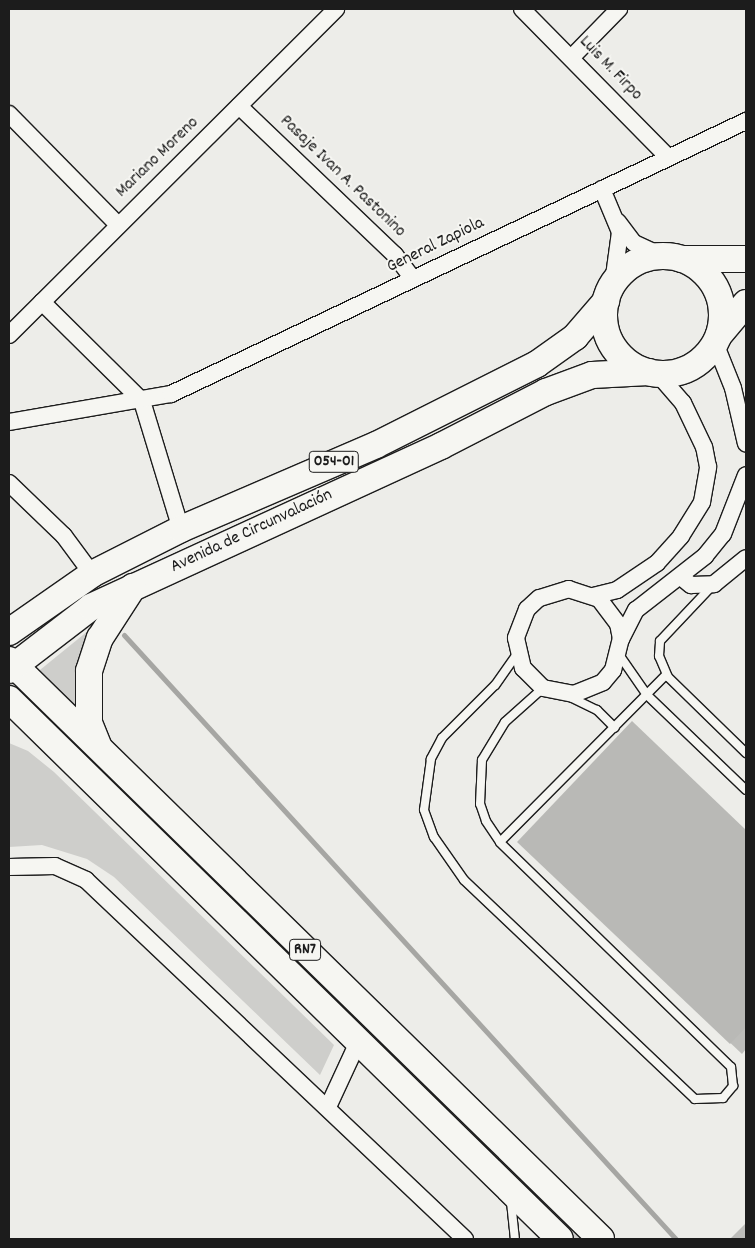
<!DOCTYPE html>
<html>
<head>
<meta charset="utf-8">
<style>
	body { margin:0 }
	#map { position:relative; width:755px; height:1248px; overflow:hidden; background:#edede9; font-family:Dekko,sans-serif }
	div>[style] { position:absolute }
	.green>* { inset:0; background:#cececb }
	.shadow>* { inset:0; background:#0003 }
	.stream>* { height:5px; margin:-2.5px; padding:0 2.5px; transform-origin:2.5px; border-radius:2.5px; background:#a6a6a3 }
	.building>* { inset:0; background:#b9b9b6 }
	.roads { filter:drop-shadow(1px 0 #1c1c1c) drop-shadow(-1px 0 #1c1c1c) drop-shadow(0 1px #1c1c1c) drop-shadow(0 -1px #1c1c1c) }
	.service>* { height:8px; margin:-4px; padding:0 4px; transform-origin:4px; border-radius:4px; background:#f6f6f2 }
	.minor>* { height:16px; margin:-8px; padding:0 8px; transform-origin:8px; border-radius:8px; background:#f6f6f2 }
	.trunk>* { height:26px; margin:-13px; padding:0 13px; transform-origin:13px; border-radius:13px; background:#f6f6f2 }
	.trunk>.ring { margin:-13px; padding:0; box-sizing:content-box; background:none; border:26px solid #f6f6f2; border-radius:50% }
	span { translate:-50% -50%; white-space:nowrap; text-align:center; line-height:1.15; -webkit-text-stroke:4px #f6f6f2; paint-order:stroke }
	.shield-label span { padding:1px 4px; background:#f6f6f2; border:1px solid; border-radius:4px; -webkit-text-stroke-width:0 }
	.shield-label { font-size:16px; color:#1c1c1c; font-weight:700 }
	.street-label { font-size:18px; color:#1c1c1c }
	.frame { position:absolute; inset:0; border:10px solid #1c1c1c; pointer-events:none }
</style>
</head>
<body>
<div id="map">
	<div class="green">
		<div style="clip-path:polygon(99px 622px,83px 652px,74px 711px,35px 674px)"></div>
		<div style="clip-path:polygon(21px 701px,93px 766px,120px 782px,591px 1239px,574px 1239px)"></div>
		<div style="clip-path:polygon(9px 743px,28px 751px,54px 772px,334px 1045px,320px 1075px,114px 877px,87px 859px,42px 845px,9px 847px)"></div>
	</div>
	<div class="shadow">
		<div style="clip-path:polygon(632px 723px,746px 831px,746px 1049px,742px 1054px,530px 853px)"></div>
		<div style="clip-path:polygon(746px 1223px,746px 1239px,730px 1239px)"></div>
	</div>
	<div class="stream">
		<div style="left:124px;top:635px;width:818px;rotate:47.58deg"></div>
	</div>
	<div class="building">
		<div style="clip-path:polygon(632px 721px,746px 830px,746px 1027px,730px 1044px,517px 842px)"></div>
	</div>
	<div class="roads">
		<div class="service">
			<div style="left:517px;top:654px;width:38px;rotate:125deg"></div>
			<div style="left:495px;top:685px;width:75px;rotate:135deg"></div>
			<div style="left:442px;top:738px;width:24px;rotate:118deg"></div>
			<div style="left:431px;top:759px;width:51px;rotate:97.8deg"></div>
			<div style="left:424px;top:810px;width:29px;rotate:70deg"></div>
			<div style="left:434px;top:837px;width:52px;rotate:55.1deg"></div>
			<div style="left:464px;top:880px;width:318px;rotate:43.5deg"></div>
			<div style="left:695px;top:1099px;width:28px;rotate:-2deg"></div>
			<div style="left:723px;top:1098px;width:16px;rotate:-50deg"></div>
			<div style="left:733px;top:1086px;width:19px;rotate:-96deg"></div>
			<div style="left:731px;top:1067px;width:322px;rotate:-135.8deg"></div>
			<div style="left:500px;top:842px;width:25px;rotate:-124deg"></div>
			<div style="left:486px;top:821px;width:18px;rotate:-109deg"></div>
			<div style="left:480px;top:804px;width:44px;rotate:-87.4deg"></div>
			<div style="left:482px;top:760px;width:44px;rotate:-58.8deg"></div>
			<div style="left:505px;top:722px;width:51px;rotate:-41.8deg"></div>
			<div style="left:620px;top:656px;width:47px;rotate:55.3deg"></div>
			<div style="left:647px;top:695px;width:137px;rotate:43.8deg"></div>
			<div style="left:668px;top:677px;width:23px;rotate:-113deg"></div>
			<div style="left:659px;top:656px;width:15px;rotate:-86deg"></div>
			<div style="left:660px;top:641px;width:77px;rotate:-46.6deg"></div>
			<div style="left:572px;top:698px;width:28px;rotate:26deg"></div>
			<div style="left:597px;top:710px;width:25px;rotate:45deg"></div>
			<div style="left:500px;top:842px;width:235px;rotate:-45.2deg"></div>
			<div style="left:666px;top:675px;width:112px;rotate:44.3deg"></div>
			<div style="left:511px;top:1202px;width:37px;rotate:84deg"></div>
		</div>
		<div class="minor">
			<div style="left:522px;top:9px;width:208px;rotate:45.4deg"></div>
			<div style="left:571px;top:58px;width:69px;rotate:-45.6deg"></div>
			<div style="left:239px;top:106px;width:216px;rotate:43.7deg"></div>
			<div style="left:395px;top:255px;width:30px;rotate:53deg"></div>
			<div style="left:9px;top:114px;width:156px;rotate:45.5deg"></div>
			<div style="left:602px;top:189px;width:47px;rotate:67.3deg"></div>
			<div style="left:620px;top:232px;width:51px;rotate:97.8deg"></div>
			<div style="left:618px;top:222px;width:26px;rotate:53deg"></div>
			<div style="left:634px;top:243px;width:31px;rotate:25deg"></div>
			<div style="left:42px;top:302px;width:141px;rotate:44.7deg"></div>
			<div style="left:142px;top:401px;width:134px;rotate:73.1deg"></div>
			<div style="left:9px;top:335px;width:462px;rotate:-44.9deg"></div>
			<div style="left:715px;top:343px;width:48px;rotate:68.2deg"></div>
			<div style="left:733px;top:388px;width:57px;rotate:76.9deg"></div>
			<div style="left:9px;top:422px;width:164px;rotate:-9.8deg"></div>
			<div style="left:171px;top:394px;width:637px;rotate:-25.4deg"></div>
			<div style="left:9px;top:483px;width:76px;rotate:43.9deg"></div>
			<div style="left:64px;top:536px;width:47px;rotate:53.6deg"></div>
			<div style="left:681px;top:577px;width:13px;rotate:39deg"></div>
			<div style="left:691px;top:585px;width:23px;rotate:-2deg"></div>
			<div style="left:714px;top:584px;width:41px;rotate:-39.1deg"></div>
			<div style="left:593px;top:596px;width:25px;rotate:-14deg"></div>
			<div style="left:617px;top:590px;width:48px;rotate:-34deg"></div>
			<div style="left:657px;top:563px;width:36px;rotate:-48deg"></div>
			<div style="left:681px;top:536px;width:40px;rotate:-58deg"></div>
			<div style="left:702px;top:502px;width:36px;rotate:-80deg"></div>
			<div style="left:708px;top:467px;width:20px;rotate:-101deg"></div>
			<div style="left:704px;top:447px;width:49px;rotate:-115.5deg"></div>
			<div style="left:683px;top:403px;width:40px;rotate:-131deg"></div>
			<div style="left:621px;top:639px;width:15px;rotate:-101deg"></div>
			<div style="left:618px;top:624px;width:31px;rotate:-127deg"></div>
			<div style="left:599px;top:599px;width:32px;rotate:-162deg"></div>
			<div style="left:569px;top:589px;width:31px;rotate:163deg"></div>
			<div style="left:539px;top:598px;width:16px;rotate:137deg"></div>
			<div style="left:527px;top:609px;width:31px;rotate:111deg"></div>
			<div style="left:516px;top:638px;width:31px;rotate:77deg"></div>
			<div style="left:523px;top:668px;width:28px;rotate:45deg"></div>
			<div style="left:543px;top:688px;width:32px;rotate:11deg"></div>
			<div style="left:574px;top:694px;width:31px;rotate:-22deg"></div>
			<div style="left:603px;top:682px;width:16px;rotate:-50deg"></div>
			<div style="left:613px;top:670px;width:32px;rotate:-76deg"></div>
			<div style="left:621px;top:639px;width:33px;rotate:-63deg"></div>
			<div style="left:636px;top:610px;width:88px;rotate:-38deg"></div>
			<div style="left:705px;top:556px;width:28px;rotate:-51deg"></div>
			<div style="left:723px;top:534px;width:63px;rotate:-68.7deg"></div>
			<div style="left:9px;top:867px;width:46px;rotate:-1.2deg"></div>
			<div style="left:55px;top:866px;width:34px;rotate:24deg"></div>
			<div style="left:86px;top:880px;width:522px;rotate:43.45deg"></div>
			<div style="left:328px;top:1107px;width:72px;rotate:-65.2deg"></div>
		</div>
		<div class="trunk">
			<div class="ring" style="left:604px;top:256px;width:92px;height:92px"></div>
			<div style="left:682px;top:259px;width:64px"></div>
			<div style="left:719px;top:335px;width:42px;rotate:-49.8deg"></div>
			<div style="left:9px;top:632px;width:101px;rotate:-34.9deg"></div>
			<div style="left:92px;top:574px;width:100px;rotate:-26.8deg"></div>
			<div style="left:181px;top:529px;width:212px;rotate:-23.3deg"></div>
			<div style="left:376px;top:445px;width:180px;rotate:-26.7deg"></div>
			<div style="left:537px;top:364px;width:47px;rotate:-35.4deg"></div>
			<div style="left:575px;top:337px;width:48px;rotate:-49.3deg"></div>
			<div style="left:9px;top:660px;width:828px;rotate:44.36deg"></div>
			<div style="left:9px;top:670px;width:103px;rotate:-37.5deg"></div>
			<div style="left:91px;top:607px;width:385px;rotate:-24.7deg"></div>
			<div style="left:441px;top:446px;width:118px;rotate:-27.2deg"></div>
			<div style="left:546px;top:392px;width:49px;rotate:-20.3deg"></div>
			<div style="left:592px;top:375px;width:57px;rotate:-3deg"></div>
			<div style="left:9px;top:699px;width:771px;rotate:44.42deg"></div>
			<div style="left:98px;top:745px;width:24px;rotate:-112deg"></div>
			<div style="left:89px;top:723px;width:52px;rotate:-90deg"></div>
			<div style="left:89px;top:671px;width:35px;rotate:-72deg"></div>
			<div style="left:100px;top:638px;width:61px;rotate:-57.1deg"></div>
		</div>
	</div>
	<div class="shield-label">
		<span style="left:334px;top:462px">054-01</span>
		<span style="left:305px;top:950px">RN7</span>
	</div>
	<div class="street-label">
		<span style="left:610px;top:69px;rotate:46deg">Luis M. Firpo</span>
		<span style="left:158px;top:158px;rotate:-44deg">Mariano Moreno</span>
		<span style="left:342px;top:177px;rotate:44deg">Pasaje Ivan A. Pastonino</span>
		<span style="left:436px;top:246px;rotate:-26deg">General Zapiola</span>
		<span style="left:252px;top:532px;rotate:-25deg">Avenida de Circunvalación</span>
	</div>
	<div class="frame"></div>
</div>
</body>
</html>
